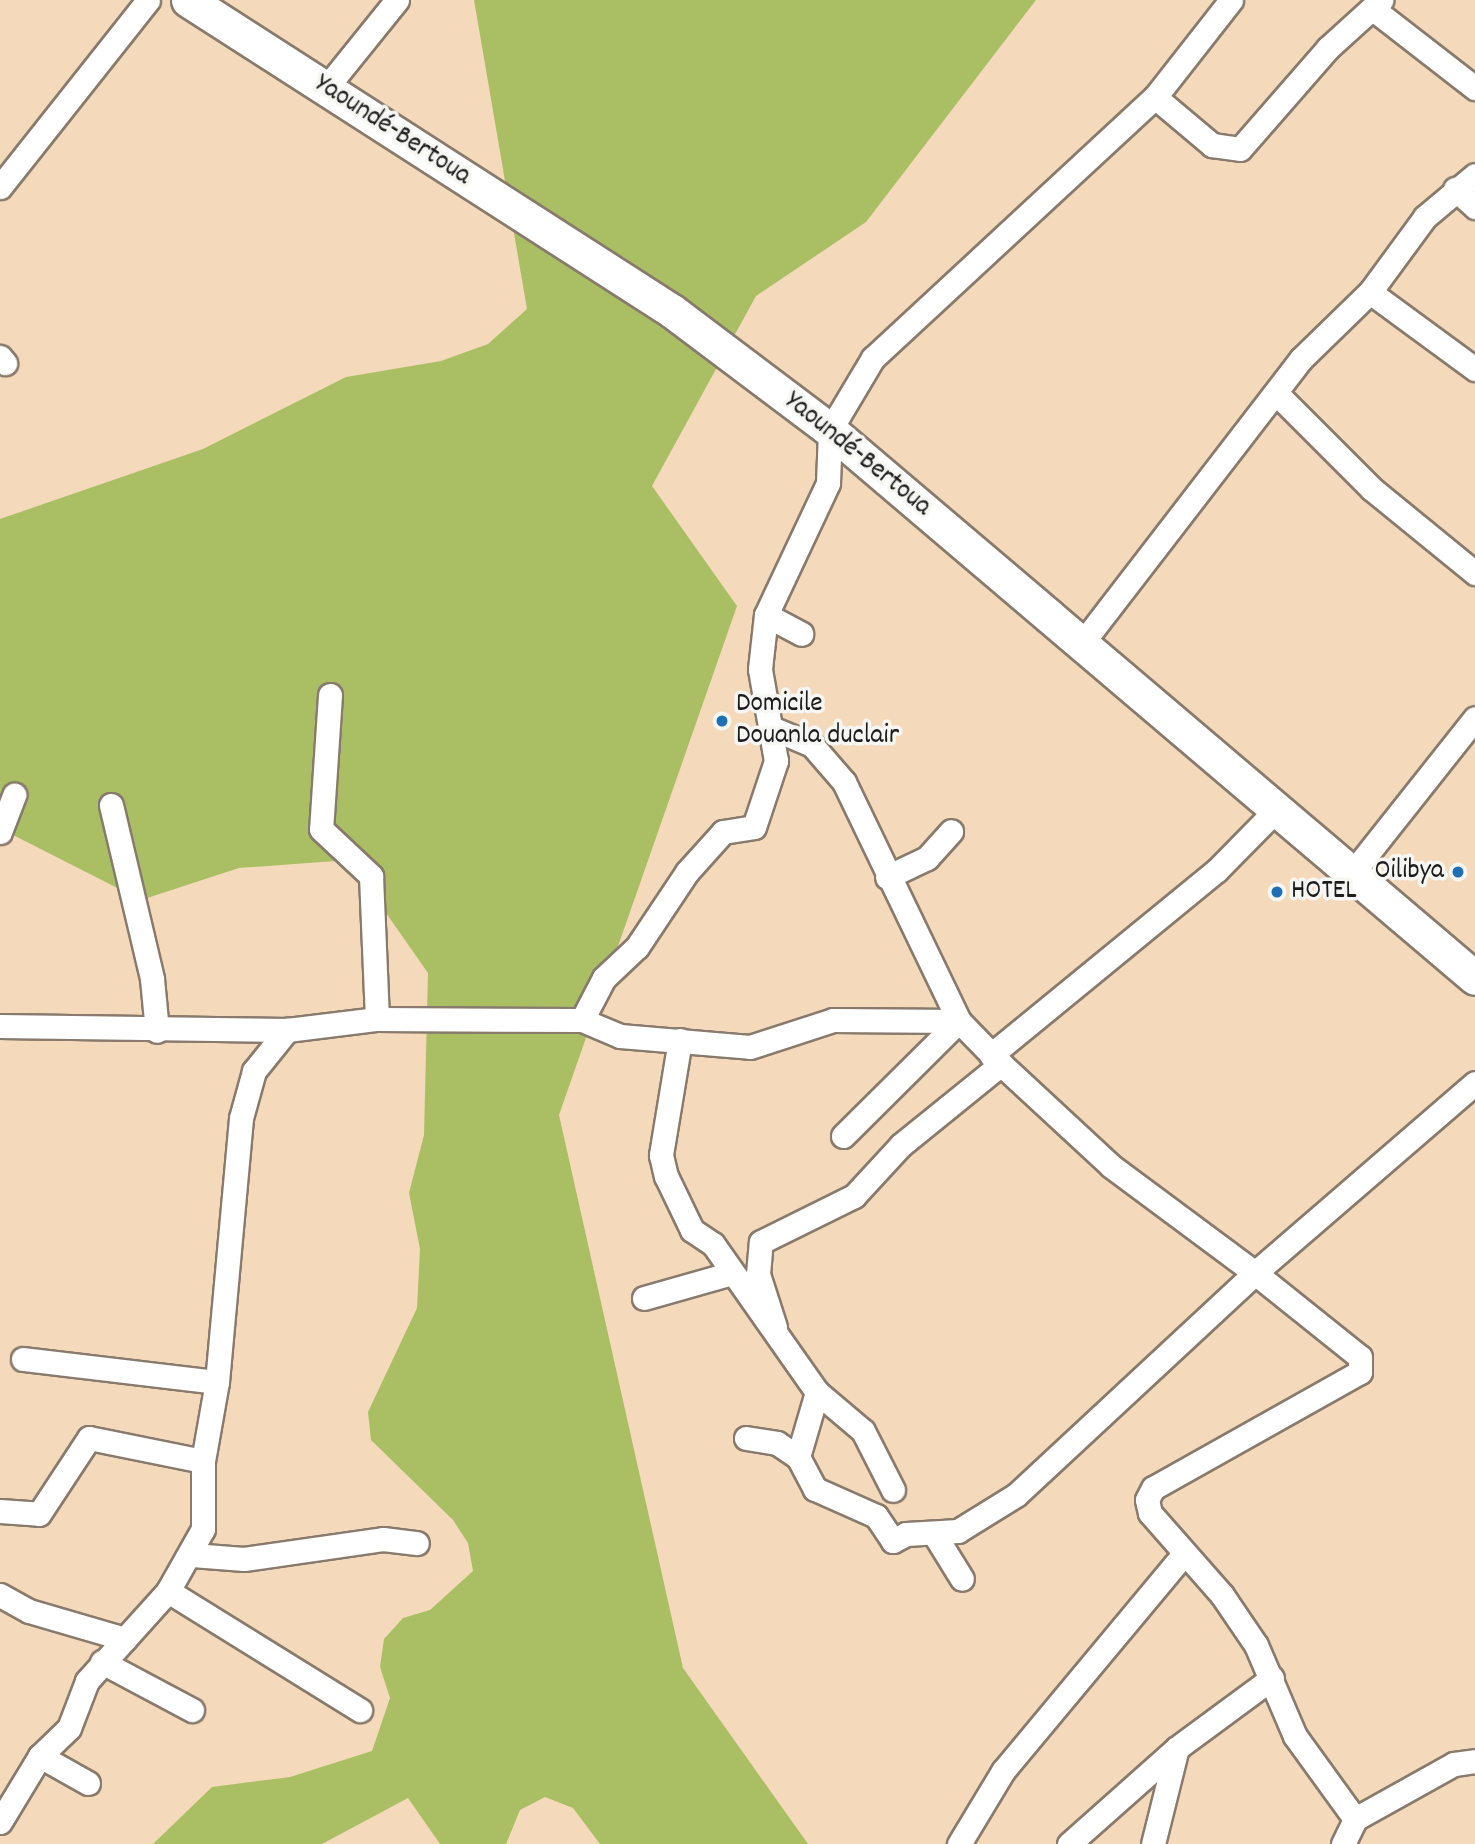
<!DOCTYPE html>
<html>
<head>
<meta charset="utf-8">
<style>
	body { margin:0 }
	#map { position:relative; width:1475px; height:1844px; overflow:hidden; background:#f4d9bb; font-family:Dekko,sans-serif }
	div>[style] { position:absolute }
	.green>* { inset:0; background:#aabf64 }
	.roads { filter:drop-shadow(2px 0 #887a6c) drop-shadow(-2px 0 #887a6c) drop-shadow(0 2px #887a6c) drop-shadow(0 -2px #887a6c) }
	.minor>* { height:23px; margin:-11.5px; padding:0 11.5px; transform-origin:11.5px; border-radius:11.5px; background:#fff }
	.highway>* { height:33px; margin:-16.5px; padding:0 16.5px; transform-origin:16.5px; border-radius:16.5px; background:#fff }
	.dots>* { width:19px; height:19px; translate:-50% -50%; box-sizing:border-box; border:4px solid #f6f6f2; border-radius:50% }
	span { translate:-50% -50%; white-space:nowrap; text-align:center; line-height:1.15; -webkit-text-stroke:7px #f6f6f2; paint-order:stroke }
	.street-label { font-size:28px; color:#1c1c1c }
	.poi-label { font-size:28px; color:#1c1c1c }
	.left { translate:0 -50%; text-align:left }
	.right { translate:-100% -50%; text-align:right }
</style>
</head>
<body>
<div id="map">
	<div class="green">
		<div style="clip-path:polygon(474px 0,1036px 0,866px 222px,756px 296px,652px 486px,737px 606px,559px 1115px,683px 1668px,808px 1844px,600px 1844px,573px 1808px,545px 1797px,520px 1810px,506px 1844px,440px 1844px,408px 1798px,322px 1844px,153px 1844px,212px 1787px,290px 1777px,372px 1751px,390px 1698px,380px 1667px,384px 1639px,403px 1618px,430px 1610px,473px 1571px,468px 1543px,453px 1520px,371px 1440px,368px 1412px,417px 1308px,420px 1249px,409px 1193px,424px 1135px,428px 973px,349px 860px,239px 868px,141px 900px,15px 836px,0 811px,0 519px,203px 449px,346px 377px,441px 361px,488px 344px,527px 309px)"></div>
	</div>
	<div class="roads">
		<div class="minor">
			<div style="left:1373px;top:9px;width:129px;rotate:37.8deg"></div>
			<div style="left:326px;top:88px;width:113px;rotate:-51.1deg"></div>
			<div style="left:1155px;top:97px;width:75px;rotate:40.1deg"></div>
			<div style="left:1212px;top:145px;width:28px;rotate:8deg"></div>
			<div style="left:1240px;top:149px;width:134px;rotate:-48.9deg"></div>
			<div style="left:1328px;top:48px;width:72px;rotate:-42.2deg"></div>
			<div style="left:0;top:187px;width:238px;rotate:-51.6deg"></div>
			<div style="left:1455px;top:189px;width:27px;rotate:42deg"></div>
			<div style="left:1370px;top:292px;width:130px;rotate:36.3deg"></div>
			<div style="left:0;top:357px;width:8px;rotate:50deg"></div>
			<div style="left:1277px;top:394px;width:134px;rotate:45deg"></div>
			<div style="left:1372px;top:489px;width:133px;rotate:39.2deg"></div>
			<div style="left:766px;top:615px;width:40px;rotate:28deg"></div>
			<div style="left:1083px;top:642px;width:357px;rotate:-52.4deg"></div>
			<div style="left:1301px;top:359px;width:96px;rotate:-44.2deg"></div>
			<div style="left:1370px;top:292px;width:93px;rotate:-53.7deg"></div>
			<div style="left:1425px;top:217px;width:65px;rotate:-40deg"></div>
			<div style="left:330px;top:695px;width:134px;rotate:93.8deg"></div>
			<div style="left:321px;top:829px;width:69px;rotate:43.2deg"></div>
			<div style="left:371px;top:876px;width:143px;rotate:87.6deg"></div>
			<div style="left:774px;top:729px;width:41px;rotate:22.8deg"></div>
			<div style="left:812px;top:745px;width:49px;rotate:49.1deg"></div>
			<div style="left:844px;top:782px;width:265px;rotate:64.3deg"></div>
			<div style="left:959px;top:1021px;width:60px;rotate:45.7deg"></div>
			<div style="left:111px;top:805px;width:179px;rotate:76.7deg"></div>
			<div style="left:152px;top:979px;width:52px;rotate:84.5deg"></div>
			<div style="left:0;top:832px;width:40px;rotate:-69deg"></div>
			<div style="left:1353px;top:872px;width:196px;rotate:-51.6deg"></div>
			<div style="left:887px;top:877px;width:44px;rotate:-25.4deg"></div>
			<div style="left:927px;top:858px;width:36px;rotate:-48deg"></div>
			<div style="left:582px;top:1020px;width:47px;rotate:-62.4deg"></div>
			<div style="left:604px;top:978px;width:45px;rotate:-43.2deg"></div>
			<div style="left:637px;top:947px;width:90px;rotate:-56.3deg"></div>
			<div style="left:687px;top:872px;width:54px;rotate:-48deg"></div>
			<div style="left:723px;top:832px;width:31px;rotate:-9deg"></div>
			<div style="left:754px;top:827px;width:70px;rotate:-71.6deg"></div>
			<div style="left:776px;top:761px;width:93px;rotate:-99.9deg"></div>
			<div style="left:760px;top:669px;width:54px;rotate:-83.7deg"></div>
			<div style="left:766px;top:615px;width:146px;rotate:-64.8deg"></div>
			<div style="left:828px;top:483px;width:53px;rotate:-87.8deg"></div>
			<div style="left:830px;top:430px;width:84px;rotate:-59.2deg"></div>
			<div style="left:873px;top:358px;width:384px;rotate:-42.8deg"></div>
			<div style="left:1155px;top:97px;width:123px;rotate:-51.9deg"></div>
			<div style="left:0;top:1026px;width:287px;rotate:0.8deg"></div>
			<div style="left:287px;top:1030px;width:91px;rotate:-7deg"></div>
			<div style="left:377px;top:1019px;width:205px;rotate:0.3deg"></div>
			<div style="left:582px;top:1020px;width:41px;rotate:22.8deg"></div>
			<div style="left:620px;top:1036px;width:130px;rotate:4.8deg"></div>
			<div style="left:750px;top:1047px;width:87px;rotate:-18deg"></div>
			<div style="left:833px;top:1020px;width:126px;rotate:0.5deg"></div>
			<div style="left:680px;top:1040px;width:117px;rotate:99.4deg"></div>
			<div style="left:661px;top:1155px;width:22px;rotate:77deg"></div>
			<div style="left:666px;top:1176px;width:60px;rotate:64.3deg"></div>
			<div style="left:692px;top:1230px;width:25px;rotate:34deg"></div>
			<div style="left:713px;top:1244px;width:181px;rotate:54.9deg"></div>
			<div style="left:817px;top:1392px;width:60px;rotate:40.3deg"></div>
			<div style="left:863px;top:1431px;width:66px;rotate:63deg"></div>
			<div style="left:991px;top:1055px;width:291px;rotate:-39.3deg"></div>
			<div style="left:1216px;top:871px;width:84px;rotate:-45.5deg"></div>
			<div style="left:1475px;top:1083px;width:291px;rotate:139.2deg"></div>
			<div style="left:1255px;top:1273px;width:134px;rotate:38.7deg"></div>
			<div style="left:1360px;top:1357px;width:15px;rotate:90deg"></div>
			<div style="left:1360px;top:1372px;width:237px;rotate:150.7deg"></div>
			<div style="left:1153px;top:1488px;width:13px;rotate:117deg"></div>
			<div style="left:1147px;top:1500px;width:13px;rotate:77deg"></div>
			<div style="left:1150px;top:1513px;width:109px;rotate:48.7deg"></div>
			<div style="left:1222px;top:1595px;width:60px;rotate:55.8deg"></div>
			<div style="left:1256px;top:1645px;width:99px;rotate:66.8deg"></div>
			<div style="left:1295px;top:1736px;width:102px;rotate:54.1deg"></div>
			<div style="left:1355px;top:1819px;width:113px;rotate:-29.1deg"></div>
			<div style="left:1454px;top:1764px;width:21px;rotate:-8deg"></div>
			<div style="left:843px;top:1136px;width:163px;rotate:-44.8deg"></div>
			<div style="left:644px;top:1298px;width:88px;rotate:-15.8deg"></div>
			<div style="left:775px;top:1327px;width:56px;rotate:-107.8deg"></div>
			<div style="left:758px;top:1274px;width:32px;rotate:-85deg"></div>
			<div style="left:761px;top:1242px;width:104px;rotate:-26.3deg"></div>
			<div style="left:854px;top:1196px;width:69px;rotate:-47.3deg"></div>
			<div style="left:901px;top:1145px;width:129px;rotate:-39deg"></div>
			<div style="left:1001px;top:1064px;width:150px;rotate:42.8deg"></div>
			<div style="left:1111px;top:1166px;width:179px;rotate:36.6deg"></div>
			<div style="left:1255px;top:1273px;width:326px;rotate:137.1deg"></div>
			<div style="left:1016px;top:1495px;width:68px;rotate:148.2deg"></div>
			<div style="left:958px;top:1531px;width:52px;rotate:176.7deg"></div>
			<div style="left:906px;top:1534px;width:15px;rotate:152deg"></div>
			<div style="left:893px;top:1541px;width:30px;rotate:-124deg"></div>
			<div style="left:876px;top:1516px;width:67px;rotate:-156.1deg"></div>
			<div style="left:815px;top:1489px;width:36px;rotate:-118deg"></div>
			<div style="left:23px;top:1359px;width:195px;rotate:6.8deg"></div>
			<div style="left:746px;top:1438px;width:31px;rotate:9deg"></div>
			<div style="left:777px;top:1443px;width:25px;rotate:34deg"></div>
			<div style="left:798px;top:1457px;width:68px;rotate:-73.7deg"></div>
			<div style="left:0;top:1511px;width:39px;rotate:4deg"></div>
			<div style="left:39px;top:1514px;width:91px;rotate:-56.7deg"></div>
			<div style="left:89px;top:1438px;width:116px;rotate:11.4deg"></div>
			<div style="left:936px;top:1537px;width:49px;rotate:58.2deg"></div>
			<div style="left:192px;top:1555px;width:52px;rotate:4.4deg"></div>
			<div style="left:244px;top:1559px;width:140px;rotate:-8.2deg"></div>
			<div style="left:383px;top:1539px;width:34px;rotate:7deg"></div>
			<div style="left:168px;top:1591px;width:226px;rotate:31.8deg"></div>
			<div style="left:0;top:1595px;width:33px;rotate:29deg"></div>
			<div style="left:29px;top:1611px;width:100px;rotate:16.3deg"></div>
			<div style="left:102px;top:1662px;width:102px;rotate:28.1deg"></div>
			<div style="left:40px;top:1756px;width:55px;rotate:29.4deg"></div>
			<div style="left:0;top:1822px;width:77px;rotate:-58.8deg"></div>
			<div style="left:40px;top:1756px;width:40px;rotate:-44deg"></div>
			<div style="left:69px;top:1728px;width:50px;rotate:-69deg"></div>
			<div style="left:87px;top:1681px;width:121px;rotate:-48deg"></div>
			<div style="left:168px;top:1591px;width:71px;rotate:-60.6deg"></div>
			<div style="left:203px;top:1529px;width:68px;rotate:-90deg"></div>
			<div style="left:203px;top:1461px;width:80px;rotate:-80deg"></div>
			<div style="left:217px;top:1382px;width:265px;rotate:-84.8deg"></div>
			<div style="left:241px;top:1118px;width:49px;rotate:-74.5deg"></div>
			<div style="left:254px;top:1071px;width:53px;rotate:-51.2deg"></div>
			<div style="left:959px;top:1844px;width:85px;rotate:-58.9deg"></div>
			<div style="left:1003px;top:1771px;width:280px;rotate:-50.2deg"></div>
			<div style="left:1069px;top:1844px;width:144px;rotate:-41.6deg"></div>
			<div style="left:1177px;top:1748px;width:118px;rotate:-36.4deg"></div>
			<div style="left:1153px;top:1844px;width:99px;rotate:-76deg"></div>
			<div style="left:1343px;top:1844px;width:28px;rotate:-64deg"></div>
		</div>
		<div class="highway">
			<div style="left:188px;top:0;width:575px;rotate:32.72deg"></div>
			<div style="left:672px;top:311px;width:198px;rotate:37deg"></div>
			<div style="left:830px;top:430px;width:846px;rotate:40.35deg"></div>
		</div>
	</div>
	<div class="dots">
		<div style="left:722px;top:721px;background:#1f6fb2"></div>
		<div style="left:1458px;top:872px;background:#1f6fb2"></div>
		<div style="left:1277px;top:892px;background:#1f6fb2"></div>
	</div>
	<div class="street-label">
		<span style="left:392px;top:131px;rotate:33deg">Yaoundé-Bertoua</span>
		<span style="left:857px;top:455px;rotate:39deg">Yaoundé-Bertoua</span>
	</div>
	<div class="poi-label">
		<span class="left" style="left:736px;top:721px">Domicile<br>Douanla duclair</span>
		<span class="right" style="left:1444px;top:872px">Oilibya</span>
		<span class="left" style="left:1291px;top:892px">HOTEL</span>
	</div>
</div>
</body>
</html>
